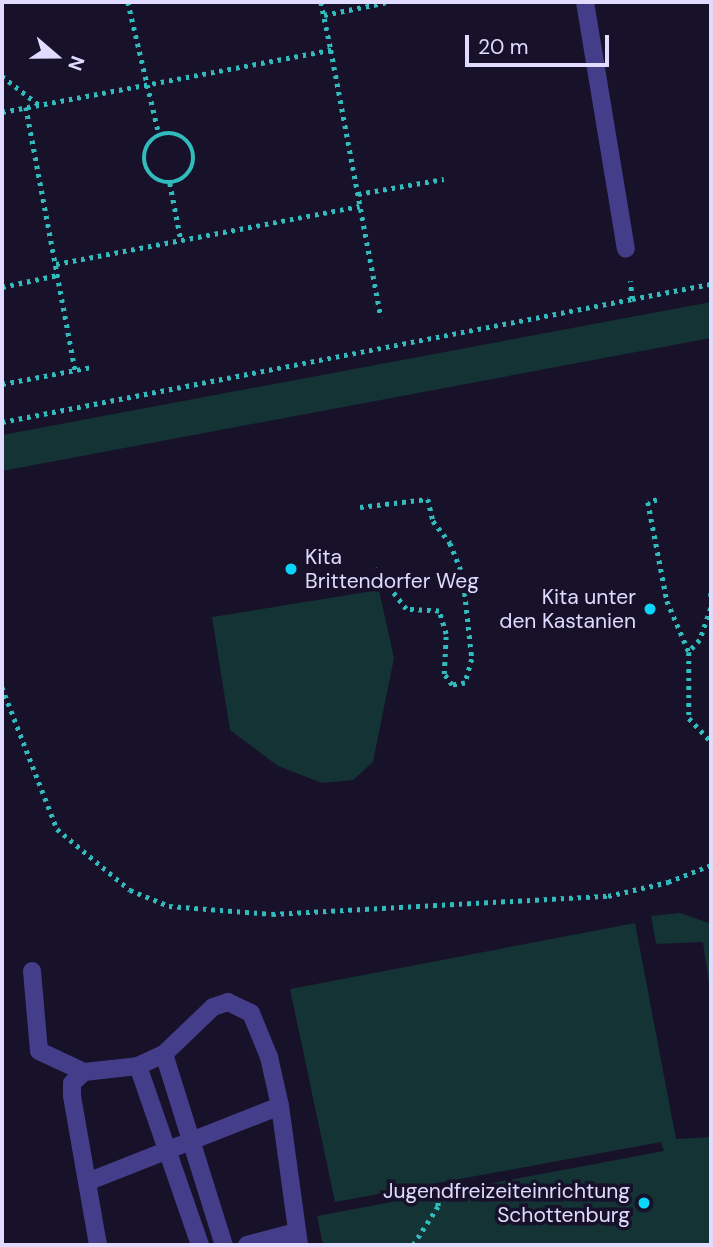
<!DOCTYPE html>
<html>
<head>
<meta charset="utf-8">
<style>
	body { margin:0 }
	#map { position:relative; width:713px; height:1247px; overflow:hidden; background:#17112a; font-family:"DM Sans",sans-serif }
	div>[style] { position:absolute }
	.green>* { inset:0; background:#143334 }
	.path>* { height:4.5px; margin-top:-2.25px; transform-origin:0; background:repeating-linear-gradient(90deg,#32bbbc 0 3.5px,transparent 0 8.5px) }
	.path>.ring { margin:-2.25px; padding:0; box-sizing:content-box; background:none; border:4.5px solid #32bbbc; border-radius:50% }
	.minor>* { height:18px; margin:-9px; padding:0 9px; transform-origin:9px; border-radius:9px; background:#443d89 }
	.dots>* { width:19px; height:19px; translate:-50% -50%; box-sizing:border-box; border:4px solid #17112a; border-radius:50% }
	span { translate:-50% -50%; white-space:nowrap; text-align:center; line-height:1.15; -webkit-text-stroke:7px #17112a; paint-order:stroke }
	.poi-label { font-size:21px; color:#e1dbff }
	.left { translate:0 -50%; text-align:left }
	.right { translate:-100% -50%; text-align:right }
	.frame { position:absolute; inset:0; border:4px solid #e1dbff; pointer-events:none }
	.north { position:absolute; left:21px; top:21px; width:70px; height:70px; -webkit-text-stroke:5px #17112a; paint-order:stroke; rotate:110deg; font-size:19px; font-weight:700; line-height:28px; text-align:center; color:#e1dbff }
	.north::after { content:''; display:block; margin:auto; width:24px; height:32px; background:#e1dbff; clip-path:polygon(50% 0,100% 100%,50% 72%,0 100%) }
	.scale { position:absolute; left:465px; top:35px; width:144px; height:32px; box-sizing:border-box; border:4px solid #e1dbff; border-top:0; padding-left:9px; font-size:21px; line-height:24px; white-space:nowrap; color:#e1dbff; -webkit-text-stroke:5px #17112a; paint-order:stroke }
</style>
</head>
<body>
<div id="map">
	<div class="green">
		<div style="clip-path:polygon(711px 302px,711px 338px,2px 471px,2px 435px)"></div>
		<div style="clip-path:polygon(379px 590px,394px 658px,373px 762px,353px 780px,322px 783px,278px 766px,230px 730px,212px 617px)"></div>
		<div style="clip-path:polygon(680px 913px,711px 924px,711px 997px,703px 942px,656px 944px,651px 916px)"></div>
		<div style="clip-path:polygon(635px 923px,676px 1139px,711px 1137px,711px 1244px,323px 1245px,317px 1216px,664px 1151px,661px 1142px,335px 1202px,290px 989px)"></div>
	</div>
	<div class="path">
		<div style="left:128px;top:2px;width:136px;rotate:76.8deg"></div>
		<div style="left:321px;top:2px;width:49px;rotate:78.2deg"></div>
		<div style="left:324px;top:15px;width:65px;rotate:-11.5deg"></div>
		<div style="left:2px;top:76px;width:46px;rotate:37.9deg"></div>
		<div style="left:26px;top:107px;width:268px;rotate:79.4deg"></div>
		<div style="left:2px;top:112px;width:335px;rotate:-10.7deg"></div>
		<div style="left:331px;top:50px;width:272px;rotate:79.4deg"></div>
		<div class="ring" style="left:144px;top:133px;width:45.5px;height:45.5px"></div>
		<div style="left:170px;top:183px;width:58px;rotate:79.1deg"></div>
		<div style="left:358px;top:194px;width:87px;rotate:-9.9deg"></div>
		<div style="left:56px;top:264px;width:309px;rotate:-10.8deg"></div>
		<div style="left:2px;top:287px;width:57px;rotate:-12.1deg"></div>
		<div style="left:632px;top:299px;width:80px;rotate:-10.8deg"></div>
		<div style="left:2px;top:384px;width:92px;rotate:-10.7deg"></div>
		<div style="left:2px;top:422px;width:642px;rotate:-11.05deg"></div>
		<div style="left:632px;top:299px;width:18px;rotate:-96deg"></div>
		<div style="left:657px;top:500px;width:9px;rotate:167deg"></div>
		<div style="left:648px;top:502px;width:101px;rotate:79.1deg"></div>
		<div style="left:667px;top:601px;width:56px;rotate:66.7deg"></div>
		<div style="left:360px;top:507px;width:68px;rotate:-6.7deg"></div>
		<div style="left:428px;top:499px;width:23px;rotate:77deg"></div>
		<div style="left:433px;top:521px;width:28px;rotate:52deg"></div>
		<div style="left:450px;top:543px;width:35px;rotate:68deg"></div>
		<div style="left:463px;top:576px;width:83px;rotate:83.8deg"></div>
		<div style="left:472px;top:659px;width:25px;rotate:106deg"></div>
		<div style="left:465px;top:683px;width:13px;rotate:171deg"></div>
		<div style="left:452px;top:685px;width:14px;rotate:-126deg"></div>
		<div style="left:444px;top:674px;width:40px;rotate:-87.1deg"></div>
		<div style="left:446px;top:634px;width:24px;rotate:-107deg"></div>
		<div style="left:439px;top:611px;width:33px;rotate:-177deg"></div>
		<div style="left:406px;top:609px;width:51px;rotate:-127.8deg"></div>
		<div style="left:711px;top:593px;width:6px;rotate:90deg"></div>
		<div style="left:711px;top:608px;width:34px;rotate:109deg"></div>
		<div style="left:700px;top:640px;width:16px;rotate:133deg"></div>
		<div style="left:689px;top:652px;width:66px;rotate:90deg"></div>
		<div style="left:689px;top:718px;width:33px;rotate:47deg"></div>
		<div style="left:2px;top:687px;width:152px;rotate:68.8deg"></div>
		<div style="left:57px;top:829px;width:95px;rotate:39.9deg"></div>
		<div style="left:130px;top:890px;width:42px;rotate:22.3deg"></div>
		<div style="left:169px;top:906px;width:103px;rotate:4.4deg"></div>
		<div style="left:272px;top:914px;width:336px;rotate:-3.1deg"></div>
		<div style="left:608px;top:896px;width:62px;rotate:-13.1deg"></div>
		<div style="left:668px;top:882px;width:46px;rotate:-21.6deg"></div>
		<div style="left:413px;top:1245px;width:46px;rotate:-57.3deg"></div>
		<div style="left:438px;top:1206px;width:24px;rotate:-97deg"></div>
	</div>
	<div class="minor">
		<div style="left:585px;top:2px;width:250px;rotate:80.6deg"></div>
		<div style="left:32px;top:971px;width:80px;rotate:85deg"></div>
		<div style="left:39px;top:1051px;width:50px;rotate:25deg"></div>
		<div style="left:84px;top:1072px;width:54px;rotate:-6.3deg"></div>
		<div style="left:164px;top:1054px;width:68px;rotate:-43.8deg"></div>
		<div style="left:213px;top:1007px;width:16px;rotate:-18deg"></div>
		<div style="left:228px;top:1002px;width:25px;rotate:26deg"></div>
		<div style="left:251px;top:1013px;width:48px;rotate:67.8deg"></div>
		<div style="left:269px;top:1057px;width:50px;rotate:77.3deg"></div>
		<div style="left:280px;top:1106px;width:140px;rotate:82.2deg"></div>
		<div style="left:84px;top:1072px;width:16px;rotate:137deg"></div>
		<div style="left:72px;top:1083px;width:13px;rotate:90deg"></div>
		<div style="left:72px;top:1096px;width:151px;rotate:80.1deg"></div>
		<div style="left:87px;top:1182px;width:207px;rotate:-21.5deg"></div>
		<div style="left:200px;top:1245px;width:189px;rotate:-109.1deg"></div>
		<div style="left:138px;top:1066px;width:29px;rotate:-25deg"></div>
		<div style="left:164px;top:1054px;width:200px;rotate:72.6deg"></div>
		<div style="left:247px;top:1245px;width:51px;rotate:-14.9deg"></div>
	</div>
	<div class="dots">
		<div style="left:291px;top:569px;background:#09d5fd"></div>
		<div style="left:650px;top:609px;background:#09d5fd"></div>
		<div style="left:644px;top:1203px;background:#09d5fd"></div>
	</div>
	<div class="poi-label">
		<span class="left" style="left:305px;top:569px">Kita<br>Brittendorfer Weg</span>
		<span class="right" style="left:636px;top:609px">Kita unter<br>den Kastanien</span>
		<span class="right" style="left:630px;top:1203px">Jugendfreizeiteinrichtung<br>Schottenburg</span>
	</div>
	<div class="frame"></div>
	<div class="north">N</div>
	<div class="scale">20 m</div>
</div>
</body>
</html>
